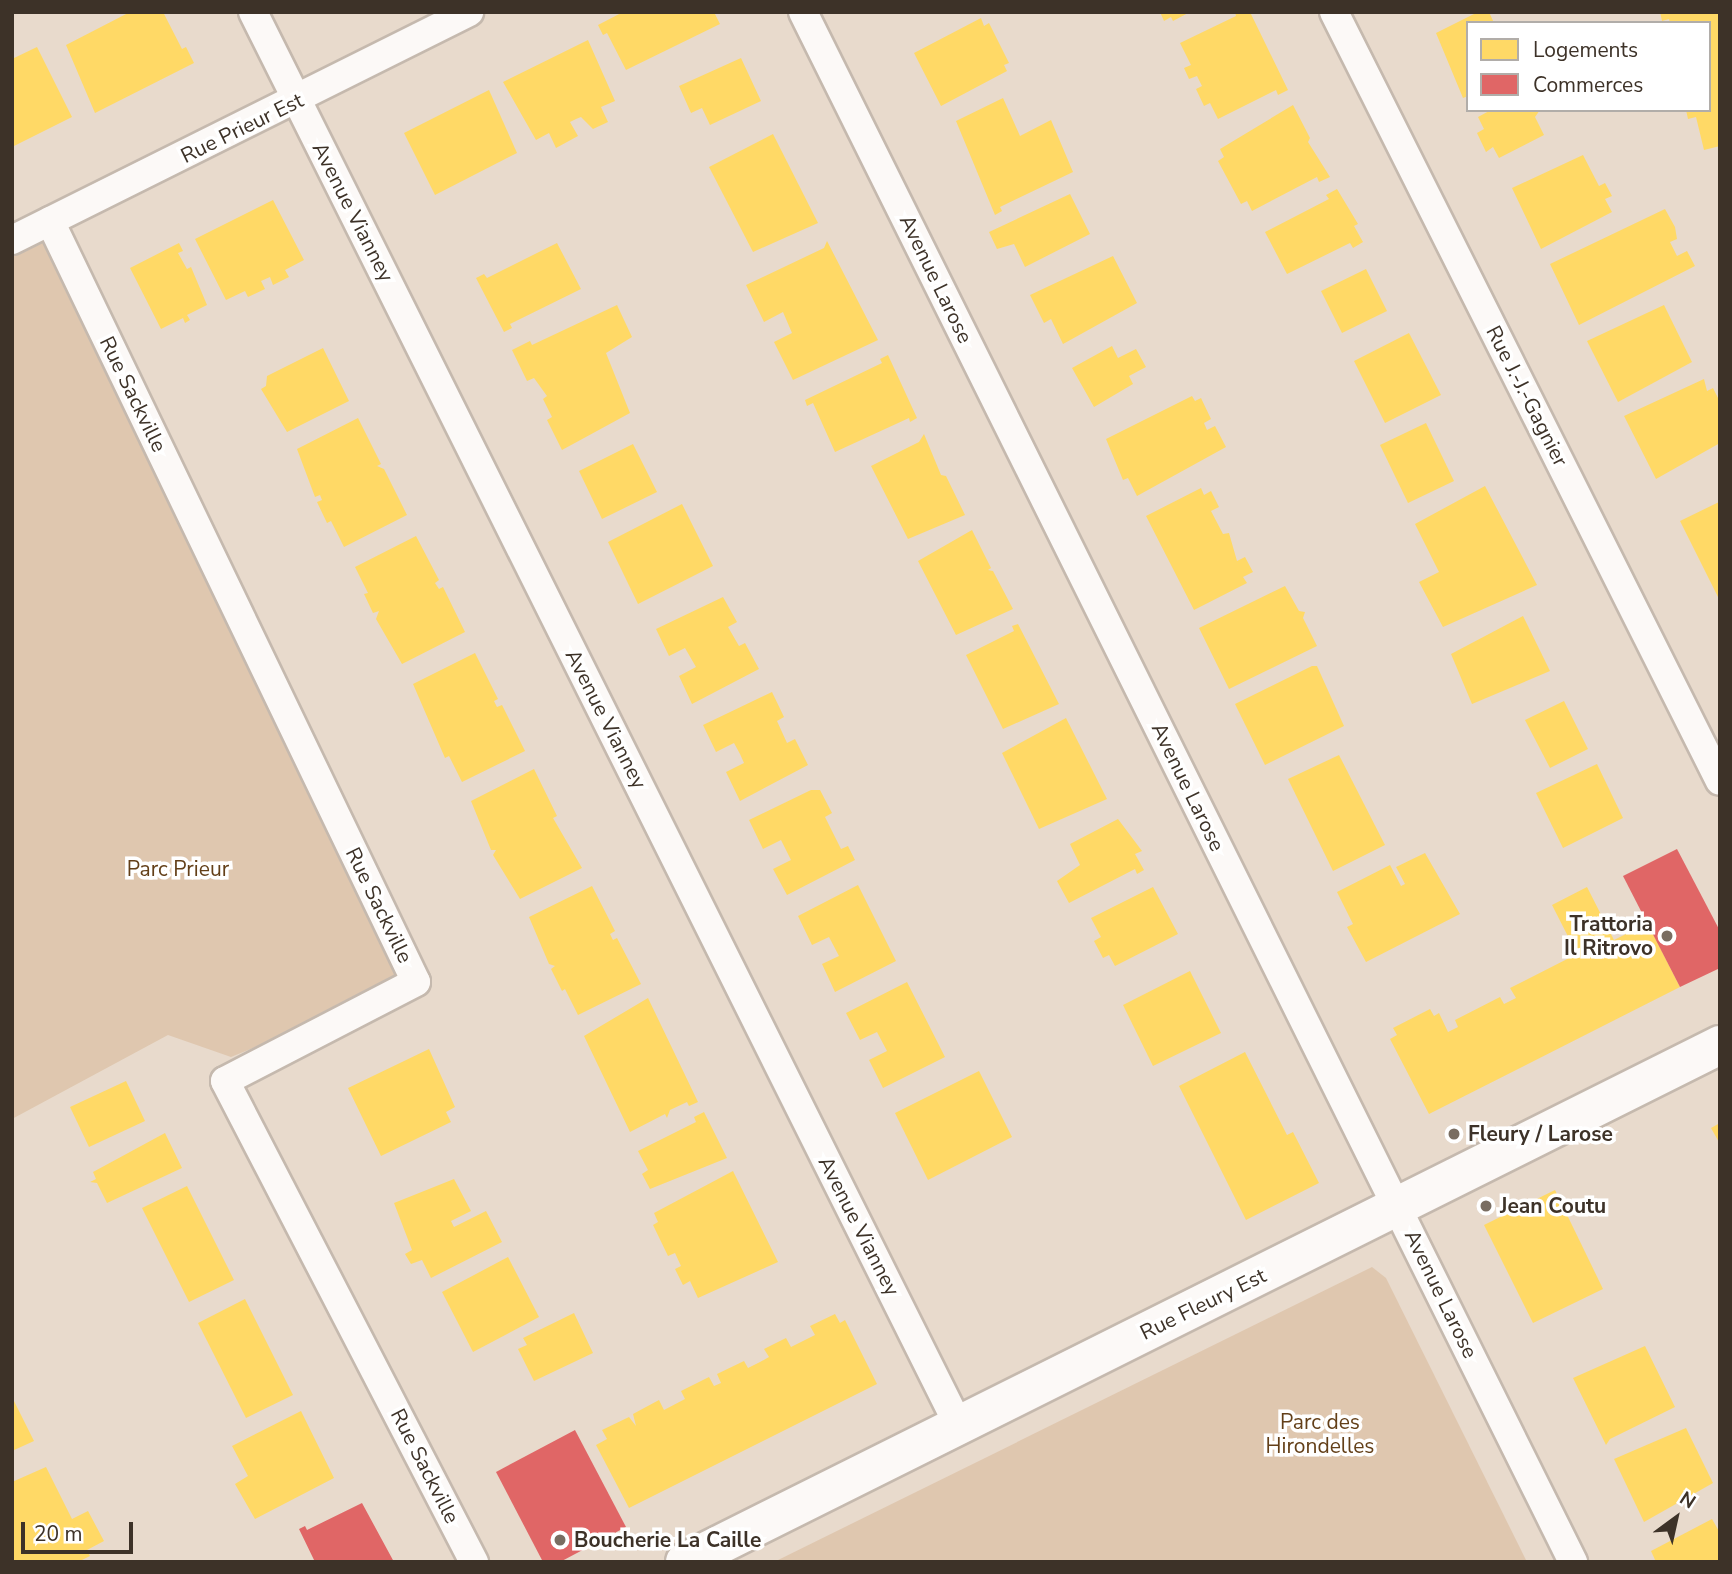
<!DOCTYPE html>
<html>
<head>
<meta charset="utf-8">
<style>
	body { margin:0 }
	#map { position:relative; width:1732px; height:1574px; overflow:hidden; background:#e8dacc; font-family:"Nunito Sans",sans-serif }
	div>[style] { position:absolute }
	.green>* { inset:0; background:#dfc7af }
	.homes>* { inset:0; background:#ffd966 }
	.shops>* { inset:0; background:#e06666 }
	.roads { filter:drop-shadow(2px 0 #c5b9ae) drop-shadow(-2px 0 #c5b9ae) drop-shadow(0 2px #c5b9ae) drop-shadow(0 -2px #c5b9ae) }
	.street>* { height:28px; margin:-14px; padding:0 14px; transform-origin:14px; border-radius:14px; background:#fcf9f7 }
	.secondary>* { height:38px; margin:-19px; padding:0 19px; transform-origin:19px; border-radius:19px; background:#fcf9f7 }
	.dots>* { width:19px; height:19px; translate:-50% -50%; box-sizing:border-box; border:4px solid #fff; border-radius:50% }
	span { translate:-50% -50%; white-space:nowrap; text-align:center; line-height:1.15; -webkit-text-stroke:7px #fff; paint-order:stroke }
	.street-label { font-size:21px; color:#3d3228 }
	.park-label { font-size:21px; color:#633f18 }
	.poi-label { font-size:21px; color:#3d3228; font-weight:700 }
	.right { translate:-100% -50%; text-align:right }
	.left { translate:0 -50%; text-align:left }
	.frame { position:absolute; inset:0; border:14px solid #3d3228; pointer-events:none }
	.legend { position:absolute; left:1466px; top:21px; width:245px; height:91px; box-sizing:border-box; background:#fff; border:2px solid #b1ada9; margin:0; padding:9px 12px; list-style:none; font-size:21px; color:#3d3228 }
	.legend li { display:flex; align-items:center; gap:14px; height:35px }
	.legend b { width:35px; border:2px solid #b1ada9 }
	.north { position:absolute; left:1641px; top:1483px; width:70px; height:70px; -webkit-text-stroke:5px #fff; paint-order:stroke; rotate:33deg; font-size:19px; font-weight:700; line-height:28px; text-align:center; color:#3d3228 }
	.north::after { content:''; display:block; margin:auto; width:24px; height:32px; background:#3d3228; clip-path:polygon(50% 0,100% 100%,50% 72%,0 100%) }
	.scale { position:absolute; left:21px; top:1522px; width:112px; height:32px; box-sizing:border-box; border:4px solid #3d3228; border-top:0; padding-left:9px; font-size:21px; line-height:24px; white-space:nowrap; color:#3d3228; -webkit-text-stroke:5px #fff; paint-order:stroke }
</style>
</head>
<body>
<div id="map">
	<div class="green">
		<div style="clip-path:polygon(50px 221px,416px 982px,231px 1057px,168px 1035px,12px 1119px,12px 240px)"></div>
		<div style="clip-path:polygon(1372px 1267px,1386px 1278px,1527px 1562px,774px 1562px)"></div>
	</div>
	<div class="homes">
		<div style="clip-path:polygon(130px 12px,163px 12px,182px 49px,186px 47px,194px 63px,95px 113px,66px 45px)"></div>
		<div style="clip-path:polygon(623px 12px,714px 12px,720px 24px,626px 70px,607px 33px,603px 35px,598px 25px)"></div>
		<div style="clip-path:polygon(1160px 12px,1190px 12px,1173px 21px,1171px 17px,1164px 21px)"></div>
		<div style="clip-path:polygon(1235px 12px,1250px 12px,1288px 90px,1278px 95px,1276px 90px,1218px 119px,1210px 103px,1204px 106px,1196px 89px,1202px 86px,1197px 76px,1189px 79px,1184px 68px,1191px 65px,1180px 43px,1236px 16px)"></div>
		<div style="clip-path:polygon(1478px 12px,1489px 12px,1494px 23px,1468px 23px,1468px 96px,1463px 98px,1436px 33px)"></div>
		<div style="clip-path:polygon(1660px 12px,1720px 12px,1720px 146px,1704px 150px,1696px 117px,1688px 119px,1686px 110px,1709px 110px,1709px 23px,1670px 23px,1669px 19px,1662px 21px)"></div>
		<div style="clip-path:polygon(981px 18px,984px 26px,989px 23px,1009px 63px,1004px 65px,1007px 71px,941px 106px,914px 53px)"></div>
		<div style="clip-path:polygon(588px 40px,615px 101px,601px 107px,608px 122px,593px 129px,581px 117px,576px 119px,570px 122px,578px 136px,556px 148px,549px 133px,536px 140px,503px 82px)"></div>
		<div style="clip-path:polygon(37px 47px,72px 117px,12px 147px,12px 59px)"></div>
		<div style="clip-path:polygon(741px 58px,761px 101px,710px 125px,702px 108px,691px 113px,679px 86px)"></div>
		<div style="clip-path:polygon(489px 90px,517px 153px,435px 195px,404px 133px)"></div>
		<div style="clip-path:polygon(1003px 98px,1020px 136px,1051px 120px,1073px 172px,1000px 207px,1002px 211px,995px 215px,956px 121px)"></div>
		<div style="clip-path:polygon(1293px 105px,1310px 138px,1308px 142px,1330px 177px,1319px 182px,1317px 177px,1252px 211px,1247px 201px,1241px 204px,1218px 161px,1224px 157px,1220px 149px)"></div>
		<div style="clip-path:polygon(1491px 110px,1540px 110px,1535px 117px,1544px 135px,1499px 158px,1493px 147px,1486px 152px,1477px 133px,1484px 129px,1478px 117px)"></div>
		<div style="clip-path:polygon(773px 134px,818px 223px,753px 252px,709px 167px)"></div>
		<div style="clip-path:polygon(1583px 155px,1599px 186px,1605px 183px,1612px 196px,1605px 199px,1612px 212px,1541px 249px,1512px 188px)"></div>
		<div style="clip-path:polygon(1337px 189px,1358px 224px,1354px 226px,1363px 242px,1353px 248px,1350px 243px,1287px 274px,1265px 232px,1329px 199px,1326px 195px)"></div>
		<div style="clip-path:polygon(1070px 194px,1090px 234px,1025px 267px,1014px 244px,997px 249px,989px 232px)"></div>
		<div style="clip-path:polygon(273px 200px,304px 260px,285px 270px,289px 277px,273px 285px,270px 277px,261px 281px,265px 289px,248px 297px,245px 291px,226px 300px,195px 239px)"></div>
		<div style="clip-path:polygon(1665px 209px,1675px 227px,1677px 239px,1670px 242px,1677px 256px,1687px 251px,1695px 266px,1579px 325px,1550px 264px)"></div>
		<div style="clip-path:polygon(827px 241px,878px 340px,793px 380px,774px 342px,792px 333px,783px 312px,764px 322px,746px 285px,824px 248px)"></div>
		<div style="clip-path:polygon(179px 243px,183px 251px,178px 253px,187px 269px,191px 267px,207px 305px,187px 315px,190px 320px,185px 323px,183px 318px,161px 329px,130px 268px)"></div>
		<div style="clip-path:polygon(557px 243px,581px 289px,510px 324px,512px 328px,504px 332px,476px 278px,484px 274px,487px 278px)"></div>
		<div style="clip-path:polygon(1113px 256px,1137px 303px,1063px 344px,1051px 319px,1044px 323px,1030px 295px)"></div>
		<div style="clip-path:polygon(1366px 269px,1387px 311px,1342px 333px,1321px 291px)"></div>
		<div style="clip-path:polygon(617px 305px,632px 337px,606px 353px,630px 413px,562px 450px,547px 420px,552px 417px,543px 399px,547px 396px,534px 378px,527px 381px,512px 350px,530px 341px,532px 345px)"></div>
		<div style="clip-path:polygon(1664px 305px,1692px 362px,1618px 402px,1587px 341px)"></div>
		<div style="clip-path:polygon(1409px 333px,1441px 395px,1385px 423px,1354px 361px)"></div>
		<div style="clip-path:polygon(1112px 346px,1118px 358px,1136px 349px,1146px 367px,1129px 376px,1133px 384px,1094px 407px,1072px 368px)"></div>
		<div style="clip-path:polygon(323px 348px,349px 401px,287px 432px,261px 389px,266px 386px,267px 376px)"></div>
		<div style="clip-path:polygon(888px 355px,917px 418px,910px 422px,909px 418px,835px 452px,813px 403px,807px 406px,805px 400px,882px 363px,880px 359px)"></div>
		<div style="clip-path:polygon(1704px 379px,1707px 391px,1713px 388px,1720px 402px,1720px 443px,1656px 479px,1624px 416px)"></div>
		<div style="clip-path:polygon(1192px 396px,1195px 401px,1201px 398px,1211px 419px,1204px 423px,1207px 430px,1215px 426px,1226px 447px,1137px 496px,1128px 478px,1123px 480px,1106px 439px)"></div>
		<div style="clip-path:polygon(358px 418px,381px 464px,377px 466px,384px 469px,407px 515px,344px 547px,331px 521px,327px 523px,317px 502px,322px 500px,320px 495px,315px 497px,297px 449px)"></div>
		<div style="clip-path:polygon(1426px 423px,1454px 481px,1408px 503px,1380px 445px)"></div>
		<div style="clip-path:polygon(924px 434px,941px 475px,946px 476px,965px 515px,908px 539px,871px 466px,919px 442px)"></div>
		<div style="clip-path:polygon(633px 444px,657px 492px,602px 519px,579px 471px)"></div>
		<div style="clip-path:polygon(1485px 486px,1537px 585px,1443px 627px,1419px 582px,1439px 572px,1415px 524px)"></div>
		<div style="clip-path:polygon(1201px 488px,1204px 495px,1211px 491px,1219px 507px,1211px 511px,1223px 534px,1229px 533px,1237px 561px,1245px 557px,1253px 572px,1243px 577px,1247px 583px,1194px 610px,1146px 516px)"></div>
		<div style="clip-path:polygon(1719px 502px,1720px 504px,1720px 601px,1680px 521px)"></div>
		<div style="clip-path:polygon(682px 504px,713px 566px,638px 604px,608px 542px)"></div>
		<div style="clip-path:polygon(972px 530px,991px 568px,988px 570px,993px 571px,1013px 609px,956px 635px,918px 561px)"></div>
		<div style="clip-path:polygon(416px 536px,439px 580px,435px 583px,439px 589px,443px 587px,465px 632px,402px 664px,376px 619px,379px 611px,373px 613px,364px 594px,368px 593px,355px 567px)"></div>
		<div style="clip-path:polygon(1285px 586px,1299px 611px,1305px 612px,1303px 618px,1317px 646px,1229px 689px,1199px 628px)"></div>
		<div style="clip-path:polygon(723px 597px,737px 622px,728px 627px,739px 646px,745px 643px,759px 669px,692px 704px,679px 676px,696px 667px,685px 648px,669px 656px,656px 629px)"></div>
		<div style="clip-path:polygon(1523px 616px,1550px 671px,1472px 704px,1451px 654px)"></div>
		<div style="clip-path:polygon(1018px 624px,1059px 704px,1003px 729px,966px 655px,1014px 631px,1012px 626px)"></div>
		<div style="clip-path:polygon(475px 653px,498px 699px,494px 701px,497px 707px,502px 705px,525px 751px,462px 782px,449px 756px,445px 758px,413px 684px)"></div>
		<div style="clip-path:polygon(1312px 666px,1317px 666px,1344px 726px,1265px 765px,1235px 704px)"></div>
		<div style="clip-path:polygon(772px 692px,784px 717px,777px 721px,787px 743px,795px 739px,808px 765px,740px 801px,726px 772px,744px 763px,740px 754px,734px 743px,716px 752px,703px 725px)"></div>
		<div style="clip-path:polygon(1564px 701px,1588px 749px,1550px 768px,1525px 720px)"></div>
		<div style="clip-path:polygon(1066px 718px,1107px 799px,1039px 829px,1002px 753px)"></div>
		<div style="clip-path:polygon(1339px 755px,1385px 845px,1333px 871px,1288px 779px)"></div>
		<div style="clip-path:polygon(1597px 764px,1623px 818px,1563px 848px,1536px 793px)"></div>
		<div style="clip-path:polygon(534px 769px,557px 816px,553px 818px,582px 868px,520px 899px,493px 855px,496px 850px,491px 850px,471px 801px)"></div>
		<div style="clip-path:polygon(811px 790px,820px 790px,832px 813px,825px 817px,841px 849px,848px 846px,855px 860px,787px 895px,773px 869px,791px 860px,781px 840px,763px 849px,749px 820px)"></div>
		<div style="clip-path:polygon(1118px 819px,1142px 851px,1135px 854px,1144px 870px,1137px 874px,1135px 869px,1069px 903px,1057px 881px,1080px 865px,1070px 844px)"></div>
		<div style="clip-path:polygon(1425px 853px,1460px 914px,1366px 962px,1347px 927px,1353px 924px,1337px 892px,1390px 865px,1401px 886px,1405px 884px,1396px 867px)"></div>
		<div style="clip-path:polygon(858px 885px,896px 961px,835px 992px,822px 964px,839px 956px,829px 937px,812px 945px,798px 916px)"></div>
		<div style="clip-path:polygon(592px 886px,615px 931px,610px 934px,613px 940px,617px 938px,641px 984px,578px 1015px,565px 989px,562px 991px,551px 969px,555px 966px,549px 964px,529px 917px)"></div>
		<div style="clip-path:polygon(1153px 887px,1178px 934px,1115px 966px,1109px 955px,1103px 958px,1094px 941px,1101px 937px,1091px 918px)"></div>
		<div style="clip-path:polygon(1587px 887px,1614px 940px,1638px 928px,1641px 935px,1651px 930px,1680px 987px,1429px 1114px,1390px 1039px,1397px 1035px,1393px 1028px,1430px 1009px,1434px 1016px,1439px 1013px,1448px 1032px,1458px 1027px,1455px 1020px,1500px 997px,1504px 1004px,1516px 998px,1510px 988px,1577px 954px,1552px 905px)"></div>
		<div style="clip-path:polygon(1190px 971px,1221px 1033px,1153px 1066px,1123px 1005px)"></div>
		<div style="clip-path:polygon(907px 982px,945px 1057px,883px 1088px,869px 1060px,887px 1051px,877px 1032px,860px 1040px,846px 1013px)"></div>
		<div style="clip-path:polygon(648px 998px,698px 1102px,689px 1106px,687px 1102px,670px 1110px,667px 1118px,665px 1114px,630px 1132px,584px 1036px)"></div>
		<div style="clip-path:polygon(429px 1049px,455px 1107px,446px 1112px,451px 1122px,381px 1156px,348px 1088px)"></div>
		<div style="clip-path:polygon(1245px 1052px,1287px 1135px,1293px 1132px,1319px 1183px,1246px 1220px,1179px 1086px)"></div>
		<div style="clip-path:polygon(979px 1071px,1012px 1137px,928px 1180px,895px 1113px)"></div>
		<div style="clip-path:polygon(126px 1081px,145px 1121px,89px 1147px,70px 1107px)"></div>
		<div style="clip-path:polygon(704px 1112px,727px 1158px,650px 1189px,642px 1174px,648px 1170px,638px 1151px,696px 1122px,694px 1117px)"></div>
		<div style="clip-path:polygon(1720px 1123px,1720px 1144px,1711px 1128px)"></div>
		<div style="clip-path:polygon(165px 1133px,182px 1168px,107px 1203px,97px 1183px,90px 1182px,96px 1179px,93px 1172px)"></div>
		<div style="clip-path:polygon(733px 1171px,778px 1262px,698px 1298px,690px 1281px,683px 1285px,675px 1269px,681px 1266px,675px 1253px,668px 1256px,653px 1225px,658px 1222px,654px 1213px)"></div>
		<div style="clip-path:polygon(454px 1179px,471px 1211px,451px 1221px,454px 1227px,486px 1211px,502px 1242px,431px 1278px,422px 1260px,411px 1264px,405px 1254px,412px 1250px,394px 1203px)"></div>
		<div style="clip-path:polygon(187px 1186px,234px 1280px,189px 1302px,142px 1208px)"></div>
		<div style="clip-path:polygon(1555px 1190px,1603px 1289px,1533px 1323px,1484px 1225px)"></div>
		<div style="clip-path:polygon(508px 1257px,539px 1317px,473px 1352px,442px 1292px)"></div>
		<div style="clip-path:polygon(245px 1299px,293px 1395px,246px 1418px,198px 1323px)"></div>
		<div style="clip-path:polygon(574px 1313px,593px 1353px,534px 1381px,518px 1349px,527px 1345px,523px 1338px)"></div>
		<div style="clip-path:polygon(835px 1314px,840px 1323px,845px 1320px,877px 1384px,629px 1508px,596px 1445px,607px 1439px,602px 1430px,629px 1417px,636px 1426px,633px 1414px,659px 1400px,664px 1410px,685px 1399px,681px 1391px,709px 1377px,714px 1386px,721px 1383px,717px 1374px,744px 1361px,748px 1368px,760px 1362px,769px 1357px,764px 1349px,786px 1338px,791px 1347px,815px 1335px,810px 1326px)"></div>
		<div style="clip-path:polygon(1645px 1346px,1675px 1407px,1610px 1439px,1606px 1445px,1573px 1378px)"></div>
		<div style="clip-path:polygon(12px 1397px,34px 1441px,12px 1451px)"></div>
		<div style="clip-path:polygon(301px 1411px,334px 1478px,255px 1519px,235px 1484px,248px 1476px,232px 1446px)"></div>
		<div style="clip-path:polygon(1686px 1428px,1713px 1483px,1644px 1522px,1614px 1459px)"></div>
		<div style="clip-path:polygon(46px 1467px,72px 1519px,88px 1511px,104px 1541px,87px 1550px,90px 1556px,78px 1562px,12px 1562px,12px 1482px)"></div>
		<div style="clip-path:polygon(1712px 1519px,1720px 1533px,1720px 1562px,1656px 1562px,1651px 1551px)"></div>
	</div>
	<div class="shops">
		<div style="clip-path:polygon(1677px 849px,1720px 931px,1720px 968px,1680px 987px,1623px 876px)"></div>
		<div style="clip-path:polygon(575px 1430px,626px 1527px,560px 1562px,543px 1562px,496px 1472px)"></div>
		<div style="clip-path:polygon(362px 1503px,394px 1562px,315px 1562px,299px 1529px,305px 1526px,307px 1530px)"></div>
	</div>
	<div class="roads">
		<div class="street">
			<div style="left:253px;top:12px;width:1580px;rotate:63.47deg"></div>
			<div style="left:803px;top:12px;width:1731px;rotate:63.58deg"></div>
			<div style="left:1334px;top:12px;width:860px;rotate:63.35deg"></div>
			<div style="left:50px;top:221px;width:844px;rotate:64.31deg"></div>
			<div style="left:416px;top:982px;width:215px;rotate:152.6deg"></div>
			<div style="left:225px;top:1081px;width:542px;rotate:62.63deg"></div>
			<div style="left:12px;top:240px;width:511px;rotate:-26.51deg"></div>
		</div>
		<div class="secondary">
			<div style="left:685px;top:1562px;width:1157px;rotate:-26.54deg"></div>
		</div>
	</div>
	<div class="dots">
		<div style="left:1667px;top:936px;background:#796d61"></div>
		<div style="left:1454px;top:1134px;background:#796d61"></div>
		<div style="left:1486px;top:1206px;background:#796d61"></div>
		<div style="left:560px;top:1540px;background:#796d61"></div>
	</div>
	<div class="street-label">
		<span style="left:242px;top:128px;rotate:-26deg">Rue Prieur Est</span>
		<span style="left:353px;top:212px;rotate:63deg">Avenue Vianney</span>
		<span style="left:936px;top:279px;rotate:64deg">Avenue Larose</span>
		<span style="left:133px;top:394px;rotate:64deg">Rue Sackville</span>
		<span style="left:1527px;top:396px;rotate:63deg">Rue J.-J.-Gagnier</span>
		<span style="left:606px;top:719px;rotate:63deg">Avenue Vianney</span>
		<span style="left:1188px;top:787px;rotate:64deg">Avenue Larose</span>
		<span style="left:379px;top:905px;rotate:64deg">Rue Sackville</span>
		<span style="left:859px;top:1226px;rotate:63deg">Avenue Vianney</span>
		<span style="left:1441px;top:1294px;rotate:64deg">Avenue Larose</span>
		<span style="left:1203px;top:1304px;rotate:-26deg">Rue Fleury Est</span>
		<span style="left:425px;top:1466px;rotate:63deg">Rue Sackville</span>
	</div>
	<div class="park-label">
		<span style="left:178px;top:869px">Parc Prieur</span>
		<span style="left:1320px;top:1434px">Parc des<br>Hirondelles</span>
	</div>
	<div class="poi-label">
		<span class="right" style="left:1653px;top:936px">Trattoria<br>Il Ritrovo</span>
		<span class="left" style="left:1468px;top:1134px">Fleury / Larose</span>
		<span class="left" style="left:1500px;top:1206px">Jean Coutu</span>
		<span class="left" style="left:574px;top:1540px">Boucherie La Caille</span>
	</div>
	<div class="frame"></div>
	<ul class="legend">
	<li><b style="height:19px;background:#ffd966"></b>Logements</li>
	<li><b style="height:19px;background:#e06666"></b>Commerces</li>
	</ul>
	<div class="north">N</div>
	<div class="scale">20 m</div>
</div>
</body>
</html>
